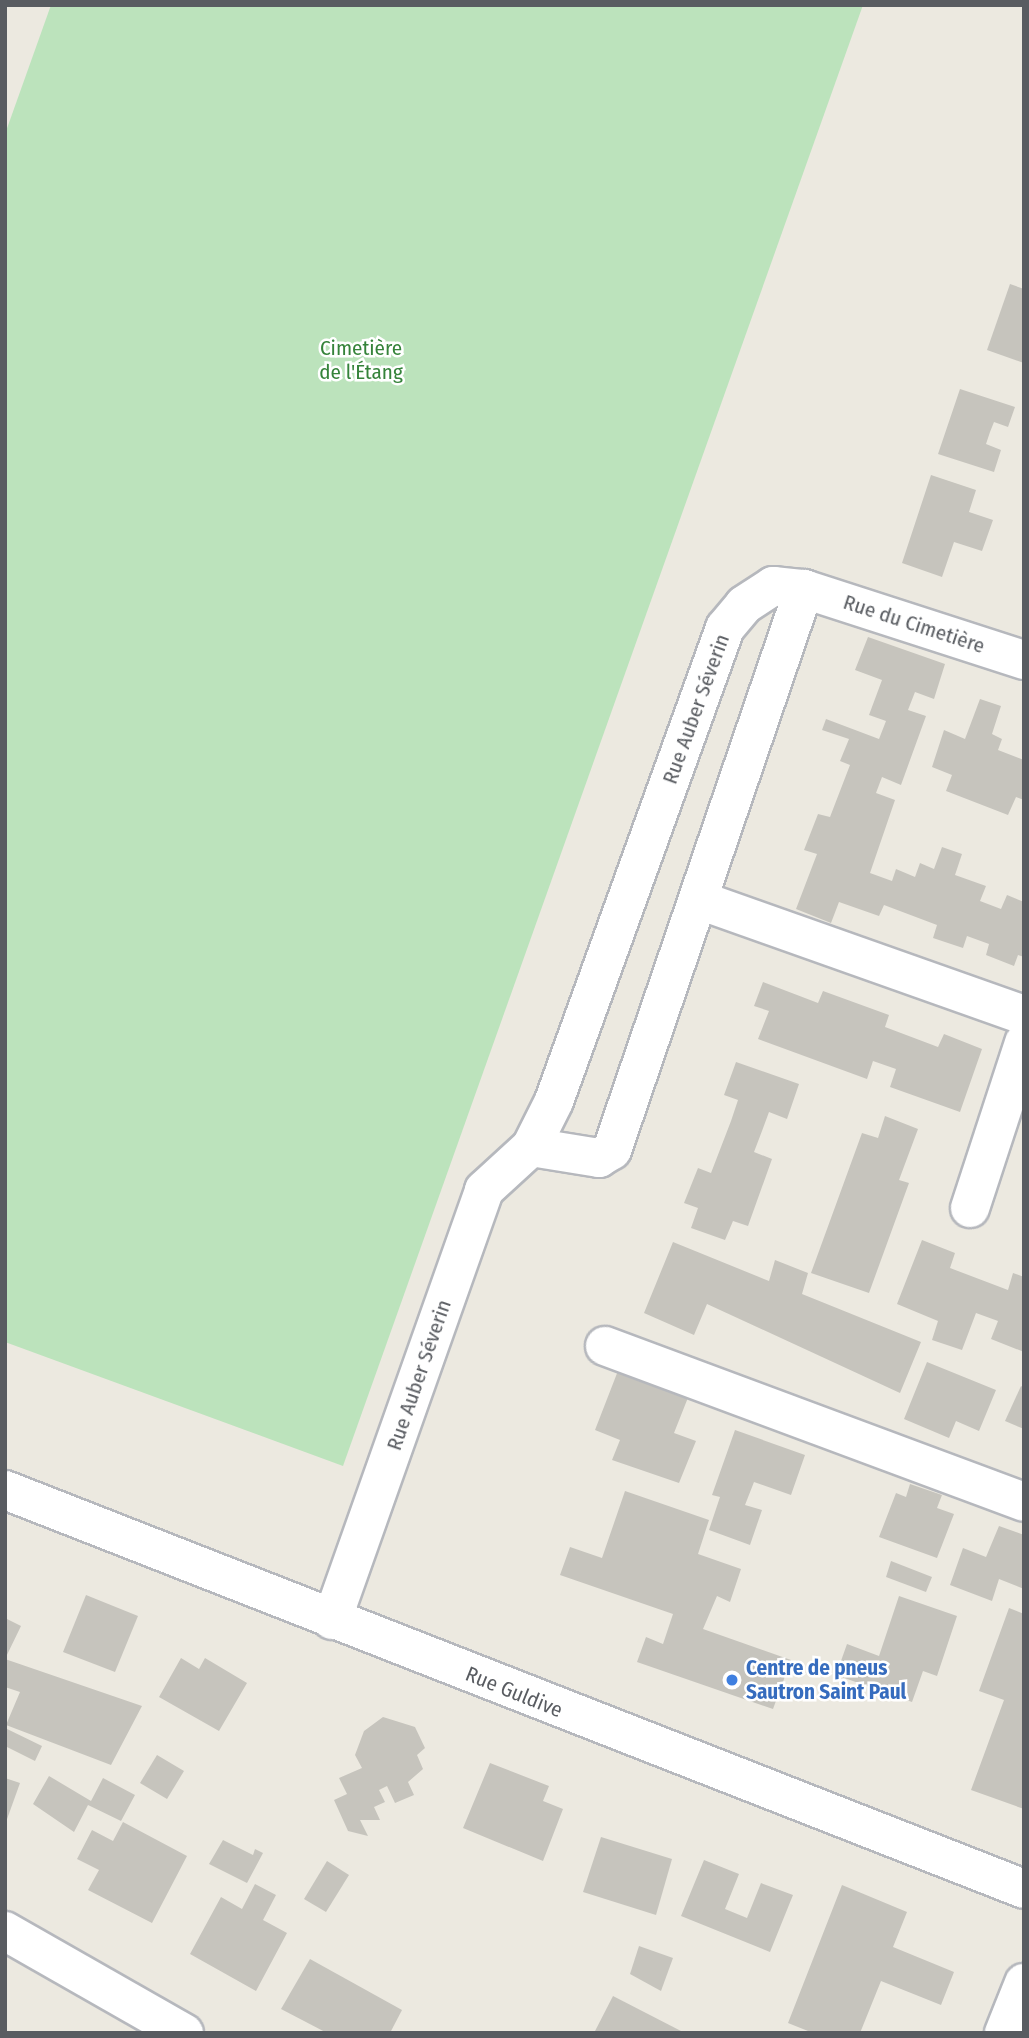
<!DOCTYPE html>
<html>
<head>
<meta charset="utf-8">
<style>
	body { margin:0 }
	#map { position:relative; width:1029px; height:2038px; overflow:hidden; background:#ece9e0; font-family:"Fira Sans Condensed",sans-serif }
	div>[style] { position:absolute }
	.green>* { inset:0; background:#bce3bc }
	.building>* { inset:0; background:#c6c4bd }
	.roads { filter:drop-shadow(2px 0 #b6b8bd) drop-shadow(-2px 0 #b6b8bd) drop-shadow(0 2px #b6b8bd) drop-shadow(0 -2px #b6b8bd) }
	.minor>* { height:38px; margin:-19px; padding:0 19px; transform-origin:19px; border-radius:19px; background:#fff }
	.dots>* { width:19px; height:19px; translate:-50% -50%; box-sizing:border-box; border:4px solid #fff; border-radius:50% }
	span { translate:-50% -50%; white-space:nowrap; text-align:center; line-height:1.15; -webkit-text-stroke:5px #fff; paint-order:stroke }
	.park-label { font-size:21px; color:#35833a }
	.street-label { font-size:21px; color:#595c61 }
	.shop-label { font-size:21px; color:#366cbe; font-weight:700 }
	.left { translate:0 -50%; text-align:left }
	.frame { position:absolute; inset:0; border:7px solid #595c61; pointer-events:none }
</style>
</head>
<body>
<div id="map">
	<div class="green">
		<div style="clip-path:polygon(51px 5px,863px 5px,343px 1466px,5px 1342px,5px 134px)"></div>
	</div>
	<div class="building">
		<div style="clip-path:polygon(1010px 284px,1024px 289px,1024px 363px,987px 350px)"></div>
		<div style="clip-path:polygon(960px 389px,1015px 407px,1008px 427px,994px 422px,990px 432px,986px 444px,1001px 450px,994px 472px,938px 454px)"></div>
		<div style="clip-path:polygon(931px 475px,976px 490px,969px 512px,993px 520px,982px 551px,954px 542px,942px 577px,902px 563px)"></div>
		<div style="clip-path:polygon(868px 637px,945px 664px,934px 699px,915px 692px,908px 710px,926px 716px,901px 785px,882px 777px,876px 793px,895px 800px,870px 873px,892px 881px,896px 869px,915px 877px,920px 863px,934px 869px,942px 847px,962px 854px,955px 875px,986px 886px,980px 901px,1001px 909px,1007px 895px,1024px 902px,1024px 957px,1018px 955px,1014px 966px,986px 955px,989px 944px,967px 936px,963px 948px,933px 938px,937px 925px,884px 905px,879px 916px,839px 902px,831px 923px,796px 909px,817px 854px,804px 850px,818px 814px,830px 817px,850px 765px,840px 761px,849px 739px,822px 730px,826px 719px,879px 739px,886px 721px,869px 715px,882px 680px,855px 670px)"></div>
		<div style="clip-path:polygon(980px 699px,1001px 706px,992px 734px,1002px 739px,998px 750px,1024px 760px,1024px 800px,1016px 797px,1008px 815px,946px 791px,952px 775px,932px 767px,944px 730px,965px 739px)"></div>
		<div style="clip-path:polygon(763px 982px,818px 1003px,823px 991px,889px 1015px,885px 1027px,938px 1047px,944px 1034px,982px 1049px,960px 1112px,890px 1087px,896px 1069px,873px 1061px,867px 1079px,758px 1039px,769px 1011px,754px 1006px)"></div>
		<div style="clip-path:polygon(736px 1062px,799px 1084px,787px 1119px,769px 1112px,762px 1131px,754px 1152px,772px 1159px,748px 1226px,733px 1221px,725px 1240px,691px 1228px,698px 1208px,684px 1203px,698px 1168px,711px 1173px,731px 1121px,738px 1100px,724px 1095px)"></div>
		<div style="clip-path:polygon(885px 1116px,918px 1129px,899px 1180px,909px 1183px,869px 1293px,811px 1273px,862px 1133px,878px 1138px)"></div>
		<div style="clip-path:polygon(922px 1240px,955px 1253px,950px 1268px,1008px 1290px,1013px 1273px,1024px 1277px,1024px 1352px,991px 1339px,998px 1321px,976px 1313px,962px 1350px,932px 1340px,938px 1321px,897px 1304px)"></div>
		<div style="clip-path:polygon(673px 1242px,769px 1281px,775px 1260px,808px 1273px,802px 1294px,921px 1342px,900px 1393px,707px 1304px,694px 1335px,644px 1313px)"></div>
		<div style="clip-path:polygon(927px 1362px,996px 1390px,979px 1431px,956px 1421px,949px 1438px,904px 1419px)"></div>
		<div style="clip-path:polygon(621px 1363px,691px 1390px,674px 1433px,696px 1441px,679px 1483px,612px 1460px,620px 1440px,595px 1430px)"></div>
		<div style="clip-path:polygon(1021px 1386px,1024px 1388px,1024px 1429px,1005px 1421px)"></div>
		<div style="clip-path:polygon(735px 1430px,805px 1455px,791px 1495px,754px 1482px,745px 1505px,762px 1510px,750px 1545px,709px 1530px,720px 1497px,712px 1495px)"></div>
		<div style="clip-path:polygon(910px 1484px,942px 1495px,937px 1508px,954px 1514px,937px 1558px,879px 1537px,896px 1493px,906px 1497px)"></div>
		<div style="clip-path:polygon(625px 1491px,709px 1520px,698px 1554px,741px 1569px,730px 1602px,717px 1596px,703px 1629px,791px 1660px,773px 1709px,637px 1662px,646px 1637px,663px 1644px,673px 1614px,560px 1575px,570px 1547px,602px 1558px)"></div>
		<div style="clip-path:polygon(999px 1526px,1024px 1535px,1024px 1589px,999px 1579px,992px 1601px,950px 1585px,963px 1548px,986px 1557px)"></div>
		<div style="clip-path:polygon(891px 1561px,932px 1577px,926px 1592px,886px 1577px)"></div>
		<div style="clip-path:polygon(86px 1595px,138px 1616px,115px 1672px,63px 1652px)"></div>
		<div style="clip-path:polygon(899px 1596px,957px 1616px,937px 1676px,923px 1671px,912px 1702px,836px 1675px,847px 1644px,879px 1656px)"></div>
		<div style="clip-path:polygon(1009px 1608px,1024px 1614px,1024px 1809px,971px 1790px,1004px 1700px,979px 1691px)"></div>
		<div style="clip-path:polygon(5px 1618px,21px 1626px,5px 1659px,142px 1706px,111px 1765px,6px 1725px,20px 1692px,5px 1687px)"></div>
		<div style="clip-path:polygon(181px 1658px,199px 1669px,205px 1658px,247px 1683px,219px 1731px,159px 1697px)"></div>
		<div style="clip-path:polygon(383px 1717px,415px 1727px,425px 1748px,417px 1755px,423px 1769px,408px 1782px,414px 1795px,395px 1803px,387px 1786px,379px 1790px,385px 1802px,374px 1807px,380px 1820px,360px 1820px,368px 1836px,348px 1831px,334px 1800px,347px 1794px,339px 1778px,362px 1768px,355px 1755px,364px 1731px)"></div>
		<div style="clip-path:polygon(5px 1728px,42px 1746px,35px 1761px,5px 1746px)"></div>
		<div style="clip-path:polygon(157px 1755px,184px 1771px,167px 1799px,140px 1783px)"></div>
		<div style="clip-path:polygon(490px 1763px,549px 1786px,543px 1801px,563px 1809px,543px 1861px,463px 1828px)"></div>
		<div style="clip-path:polygon(49px 1776px,91px 1801px,103px 1778px,135px 1795px,121px 1821px,88px 1805px,74px 1832px,33px 1804px)"></div>
		<div style="clip-path:polygon(5px 1778px,20px 1783px,6px 1822px,5px 1822px)"></div>
		<div style="clip-path:polygon(123px 1822px,187px 1856px,152px 1923px,88px 1890px,99px 1870px,77px 1859px,92px 1830px,113px 1841px)"></div>
		<div style="clip-path:polygon(601px 1837px,672px 1859px,656px 1915px,583px 1892px)"></div>
		<div style="clip-path:polygon(223px 1840px,253px 1855px,255px 1849px,263px 1853px,247px 1883px,209px 1864px)"></div>
		<div style="clip-path:polygon(704px 1860px,739px 1874px,725px 1909px,747px 1918px,761px 1883px,793px 1895px,770px 1952px,681px 1916px)"></div>
		<div style="clip-path:polygon(327px 1861px,349px 1875px,326px 1912px,304px 1899px)"></div>
		<div style="clip-path:polygon(255px 1884px,276px 1895px,263px 1920px,287px 1933px,256px 1991px,190px 1954px,221px 1897px,242px 1909px)"></div>
		<div style="clip-path:polygon(842px 1885px,907px 1912px,893px 1947px,954px 1972px,941px 2005px,881px 1981px,860px 2033px,813px 2033px,788px 2023px)"></div>
		<div style="clip-path:polygon(639px 1946px,673px 1958px,661px 1991px,630px 1974px)"></div>
		<div style="clip-path:polygon(310px 1959px,402px 2010px,390px 2033px,327px 2033px,281px 2009px)"></div>
		<div style="clip-path:polygon(613px 1996px,681px 2031px,680px 2033px,594px 2033px)"></div>
	</div>
	<div class="roads">
		<div class="minor">
			<div style="left:699px;top:900px;width:345px;rotate:19.5deg"></div>
			<div style="left:531px;top:1147px;width:69px;rotate:9.2deg"></div>
			<div style="left:599px;top:1158px;width:15px;rotate:-32deg"></div>
			<div style="left:612px;top:1150px;width:593px;rotate:-71.11deg"></div>
			<div style="left:970px;top:1208px;width:174px;rotate:-71.9deg"></div>
			<div style="left:605px;top:1346px;width:447px;rotate:20.4deg"></div>
			<div style="left:5px;top:1490px;width:1094px;rotate:21.38deg"></div>
			<div style="left:332px;top:1620px;width:456px;rotate:-70.5deg"></div>
			<div style="left:484px;top:1190px;width:64px;rotate:-42.5deg"></div>
			<div style="left:531px;top:1147px;width:51px;rotate:-63.4deg"></div>
			<div style="left:554px;top:1101px;width:503px;rotate:-70.12deg"></div>
			<div style="left:725px;top:628px;width:30px;rotate:-50deg"></div>
			<div style="left:744px;top:605px;width:35px;rotate:-33deg"></div>
			<div style="left:773px;top:586px;width:31px;rotate:6deg"></div>
			<div style="left:804px;top:589px;width:231px;rotate:17.9deg"></div>
			<div style="left:5px;top:1931px;width:206px;rotate:29.7deg"></div>
			<div style="left:1004px;top:2033px;width:54px;rotate:-68.2deg"></div>
		</div>
	</div>
	<div class="dots">
		<div style="left:732px;top:1680px;background:#3f7fe0"></div>
	</div>
	<div class="park-label">
		<span style="left:361px;top:360px">Cimetière<br>de l'Étang</span>
	</div>
	<div class="street-label">
		<span style="left:914px;top:624px;rotate:18deg">Rue du Cimetière</span>
		<span style="left:696px;top:709px;rotate:-70deg">Rue Auber Séverin</span>
		<span style="left:419px;top:1375px;rotate:-71deg">Rue Auber Séverin</span>
		<span style="left:514px;top:1692px;rotate:22deg">Rue Guldive</span>
	</div>
	<div class="shop-label">
		<span class="left" style="left:746px;top:1680px">Centre de pneus<br>Sautron Saint Paul</span>
	</div>
	<div class="frame"></div>
</div>
</body>
</html>
